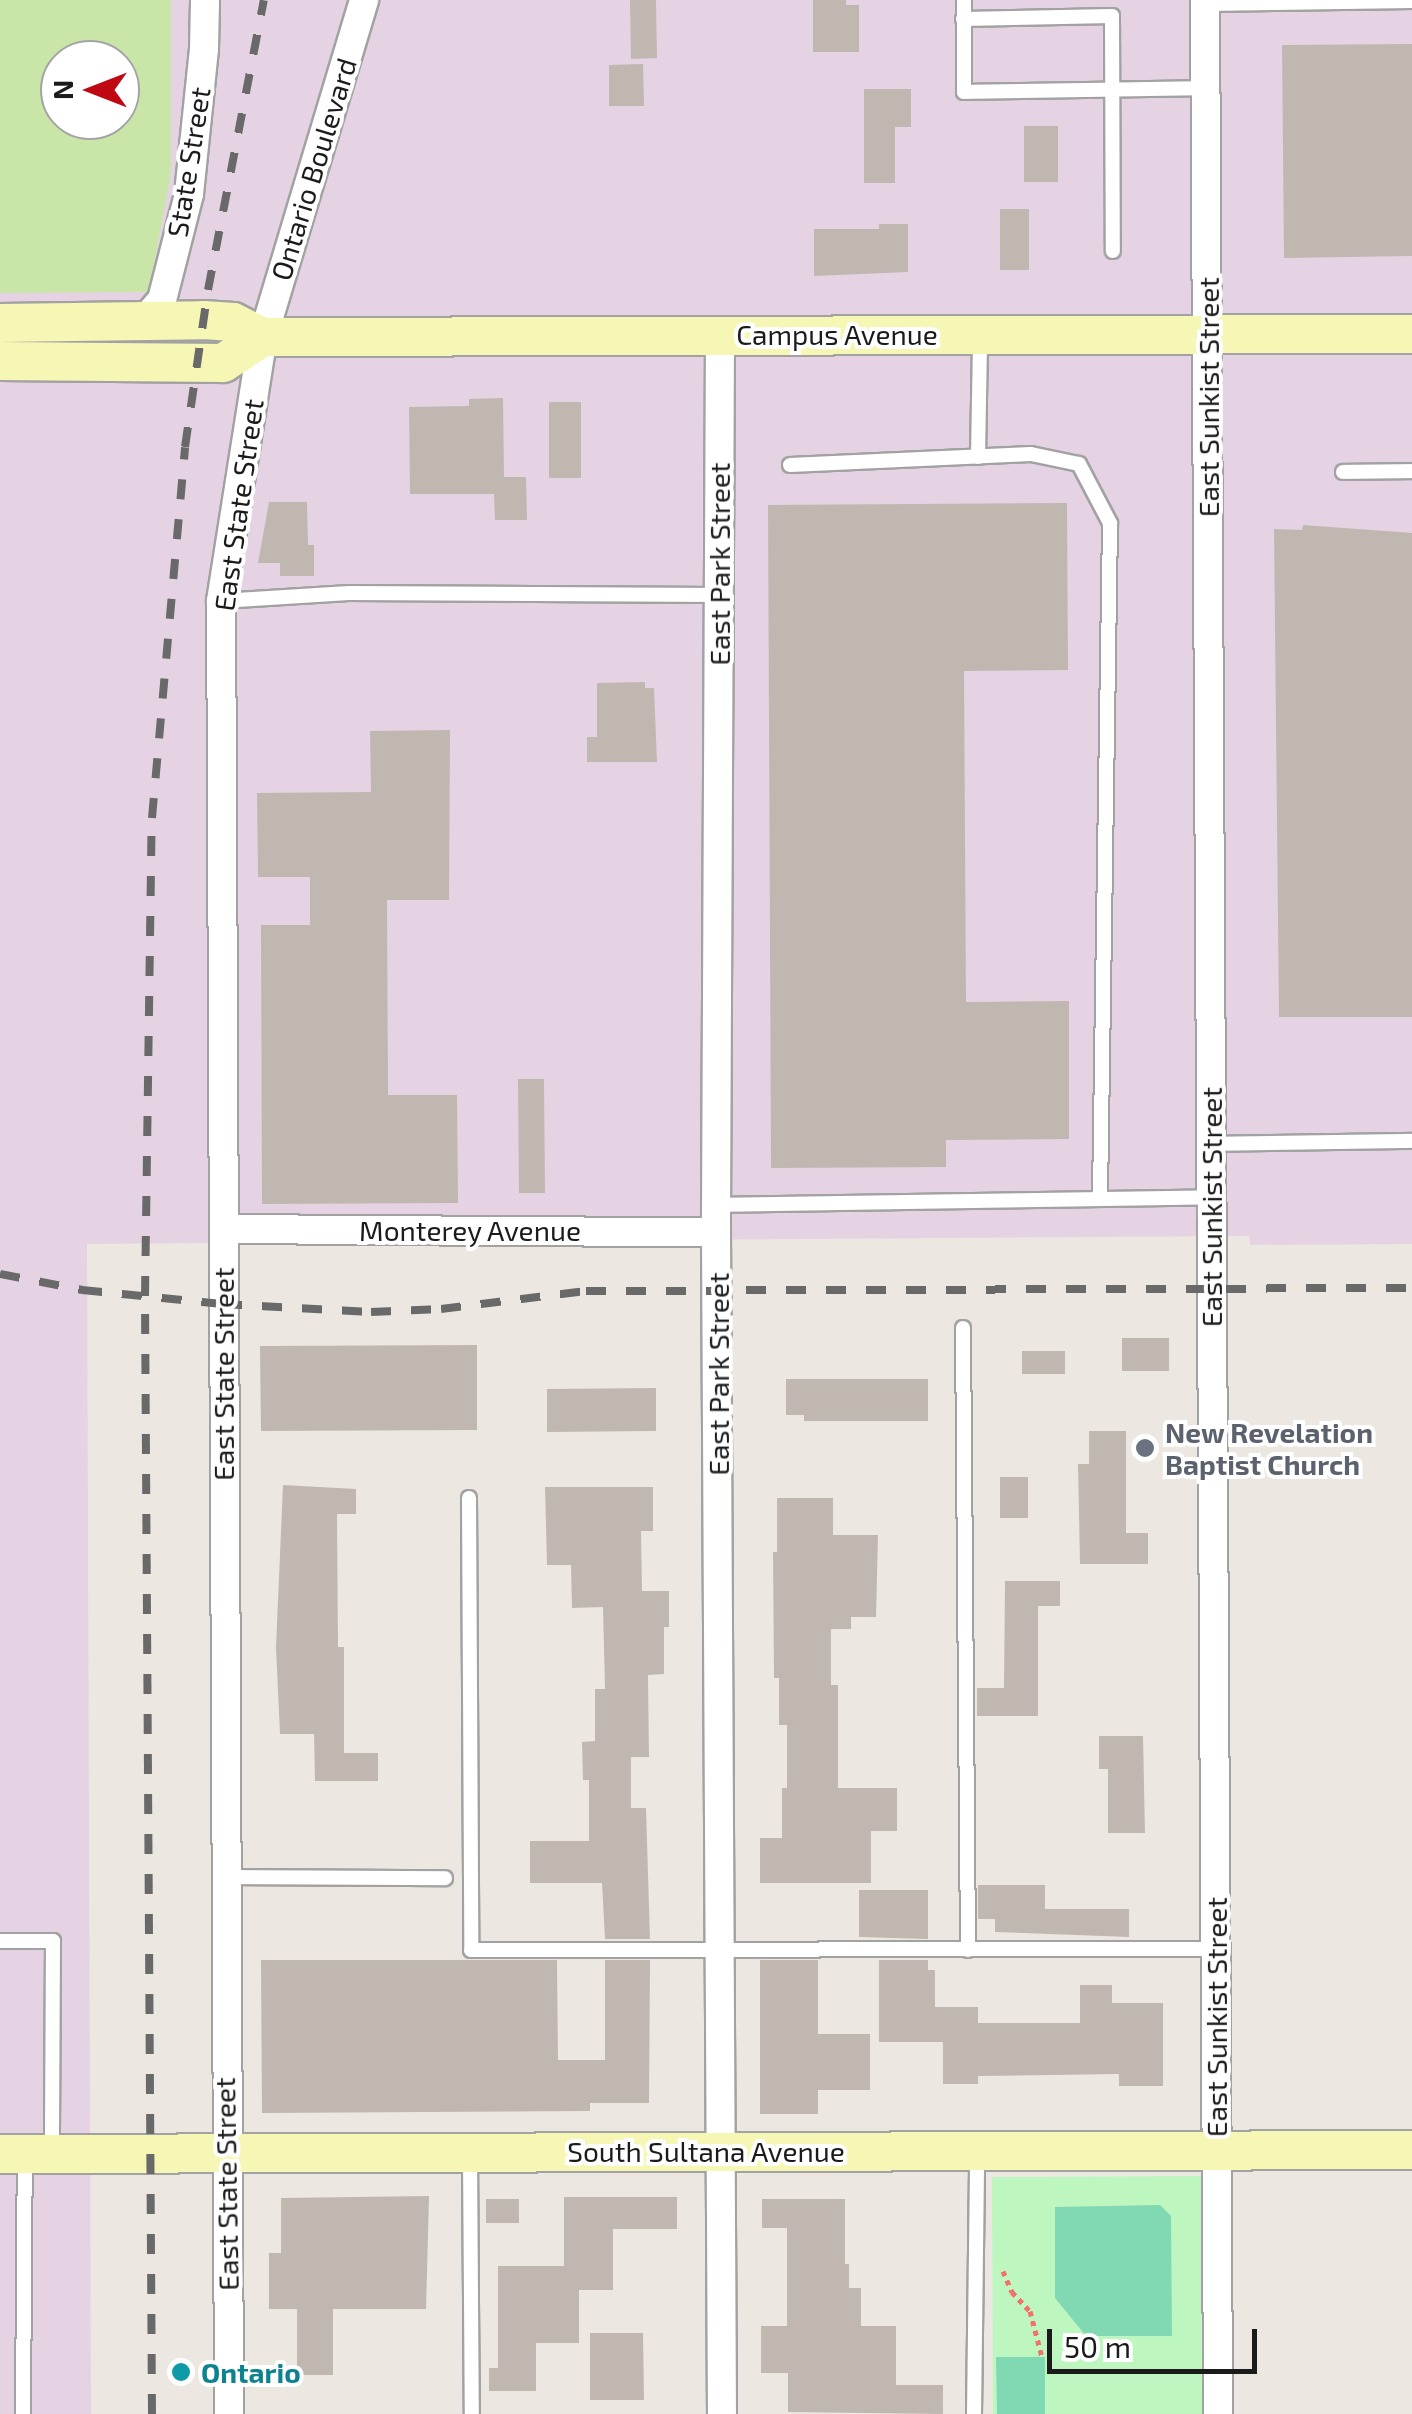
<!DOCTYPE html>
<html>
<head>
<meta charset="utf-8">
<style>
	body { margin:0 }
	#map { position:relative; width:1412px; height:2414px; overflow:hidden; background:#ece8e1; font-family:"Exo 2",sans-serif }
	div>[style] { position:absolute }
	.industrial>* { inset:0; background:#e5d3e3 }
	.grass>* { inset:0; background:#c9e6a8 }
	.park>* { inset:0; background:#bef6bf }
	.pitch>* { inset:0; background:#81d9b3 }
	.building>* { inset:0; background:#c1b7b1 }
	.path>* { height:5px; margin-top:-2.5px; transform-origin:0; background:repeating-linear-gradient(90deg,#f4716b 0 5px,transparent 0 10px) }
	.roads { filter:drop-shadow(2px 0 #a2a2a2) drop-shadow(-2px 0 #a2a2a2) drop-shadow(0 2px #a2a2a2) drop-shadow(0 -2px #a2a2a2) }
	.lane>* { height:14px; margin:-7px; padding:0 7px; transform-origin:7px; border-radius:7px; background:#fff }
	.street>* { height:28px; margin:-14px; padding:0 14px; transform-origin:14px; border-radius:14px; background:#fff }
	.secondary>* { height:38px; margin:-19px; padding:0 19px; transform-origin:19px; border-radius:19px; background:#f6f6b5 }
	.rail>* { height:8px; margin-top:-4px; transform-origin:0; background:repeating-linear-gradient(90deg,#696969 0 20px,transparent 0 40px) }
	.dots>* { width:28px; height:28px; translate:-50% -50%; box-sizing:border-box; border:5px solid #fff; border-radius:50% }
	span { translate:-50% -50%; white-space:nowrap; text-align:center; line-height:1.15; -webkit-text-stroke:8px #fff; paint-order:stroke }
	.street-label { font-size:28px; color:#1b1b1b }
	.worship-label { font-size:28px; color:#5b616d; font-weight:700 }
	.left { translate:0 -50%; text-align:left }
	.culture-label { font-size:28px; color:#0d838f; font-weight:700 }
	.north { position:absolute; left:40px; top:40px; width:100px; height:100px; box-sizing:border-box; background:#fff; border:2px solid #a4a4a4; border-radius:50%; rotate:270deg; font-size:28px; font-weight:700; line-height:40px; text-align:center; color:#1b1b1b }
	.north::after { content:''; display:block; margin:auto; width:35px; height:45px; background:#bf0811; clip-path:polygon(50% 0,100% 100%,50% 72%,0 100%) }
	.scale { position:absolute; left:1047px; top:2329px; width:210px; height:45px; box-sizing:border-box; border:5px solid #1b1b1b; border-top:0; padding-left:12px; font-size:30px; line-height:35px; white-space:nowrap; color:#1b1b1b; -webkit-text-stroke:8px #fff; paint-order:stroke }
</style>
</head>
<body>
<div id="map">
	<div class="industrial">
		<div style="clip-path:polygon(evenodd,0 0,1412px 0,1412px 1244px,1250px 1245px,1249px 1236px,87px 1244px,91px 2414px,0 2414px,0 0,60px 60px,120px 60px,120px 120px,60px 120px,60px 60px)"></div>
	</div>
	<div class="grass">
		<div style="clip-path:polygon(evenodd,0 0,171px 0,171px 173px,149px 292px,0 293px,0 0,60px 60px,120px 60px,120px 120px,60px 120px,60px 60px)"></div>
	</div>
	<div class="park">
		<div style="clip-path:polygon(1201px 2176px,1202px 2414px,993px 2414px,992px 2177px)"></div>
	</div>
	<div class="pitch">
		<div style="clip-path:polygon(1160px 2205px,1171px 2216px,1172px 2336px,1086px 2336px,1055px 2298px,1055px 2207px)"></div>
		<div style="clip-path:polygon(996px 2357px,1045px 2357px,1045px 2414px,997px 2414px)"></div>
	</div>
	<div class="building">
		<div style="clip-path:polygon(630px 0,656px 0,657px 58px,631px 59px)"></div>
		<div style="clip-path:polygon(813px 0,846px 0,846px 5px,859px 5px,859px 52px,813px 52px)"></div>
		<div style="clip-path:polygon(1412px 44px,1412px 256px,1284px 258px,1282px 45px)"></div>
		<div style="clip-path:polygon(643px 64px,644px 106px,609px 106px,609px 65px)"></div>
		<div style="clip-path:polygon(864px 89px,911px 89px,911px 127px,895px 127px,895px 183px,864px 183px)"></div>
		<div style="clip-path:polygon(1024px 126px,1058px 126px,1058px 182px,1024px 182px)"></div>
		<div style="clip-path:polygon(1000px 209px,1029px 209px,1029px 270px,1000px 270px)"></div>
		<div style="clip-path:polygon(879px 224px,908px 224px,908px 272px,814px 276px,814px 229px,879px 229px)"></div>
		<div style="clip-path:polygon(503px 398px,504px 477px,526px 477px,527px 520px,495px 520px,494px 494px,410px 494px,409px 407px,469px 406px,469px 399px)"></div>
		<div style="clip-path:polygon(549px 402px,581px 402px,581px 478px,549px 478px)"></div>
		<div style="clip-path:polygon(269px 502px,307px 502px,308px 545px,314px 545px,314px 576px,280px 576px,280px 563px,258px 563px)"></div>
		<div style="clip-path:polygon(1067px 503px,1068px 670px,964px 671px,966px 1002px,1069px 1001px,1069px 1139px,946px 1140px,946px 1167px,771px 1168px,768px 505px)"></div>
		<div style="clip-path:polygon(1303px 525px,1412px 533px,1412px 1017px,1279px 1017px,1274px 529px,1302px 530px)"></div>
		<div style="clip-path:polygon(645px 682px,645px 688px,654px 688px,657px 762px,587px 762px,587px 737px,597px 737px,597px 683px)"></div>
		<div style="clip-path:polygon(450px 730px,449px 900px,387px 900px,388px 1095px,457px 1095px,458px 1203px,262px 1204px,261px 925px,310px 925px,310px 877px,258px 877px,257px 793px,371px 792px,370px 731px)"></div>
		<div style="clip-path:polygon(518px 1079px,544px 1079px,545px 1193px,519px 1193px)"></div>
		<div style="clip-path:polygon(1122px 1338px,1169px 1338px,1169px 1371px,1122px 1371px)"></div>
		<div style="clip-path:polygon(477px 1345px,477px 1430px,261px 1431px,260px 1346px)"></div>
		<div style="clip-path:polygon(1022px 1351px,1065px 1351px,1065px 1374px,1022px 1374px)"></div>
		<div style="clip-path:polygon(786px 1379px,928px 1379px,928px 1421px,804px 1421px,804px 1415px,786px 1415px)"></div>
		<div style="clip-path:polygon(656px 1388px,656px 1431px,547px 1432px,547px 1389px)"></div>
		<div style="clip-path:polygon(1089px 1431px,1126px 1431px,1126px 1533px,1148px 1533px,1148px 1564px,1080px 1564px,1078px 1464px,1089px 1464px)"></div>
		<div style="clip-path:polygon(1000px 1477px,1028px 1477px,1028px 1518px,1000px 1518px)"></div>
		<div style="clip-path:polygon(283px 1485px,356px 1489px,356px 1514px,337px 1514px,338px 1647px,344px 1647px,344px 1753px,378px 1753px,378px 1781px,315px 1781px,314px 1734px,280px 1734px,276px 1647px)"></div>
		<div style="clip-path:polygon(545px 1487px,653px 1487px,653px 1531px,641px 1531px,642px 1591px,669px 1591px,669px 1627px,664px 1627px,664px 1674px,648px 1675px,649px 1757px,631px 1757px,631px 1808px,646px 1808px,650px 1939px,605px 1939px,602px 1883px,530px 1883px,530px 1841px,589px 1841px,589px 1780px,583px 1780px,582px 1742px,595px 1741px,595px 1689px,605px 1689px,603px 1607px,572px 1608px,571px 1565px,547px 1565px)"></div>
		<div style="clip-path:polygon(777px 1498px,833px 1498px,833px 1535px,878px 1535px,876px 1617px,851px 1617px,851px 1629px,831px 1629px,831px 1685px,838px 1685px,838px 1788px,897px 1788px,897px 1831px,871px 1831px,871px 1883px,760px 1883px,760px 1838px,782px 1838px,782px 1788px,787px 1788px,787px 1725px,779px 1725px,779px 1678px,774px 1678px,773px 1552px,777px 1552px)"></div>
		<div style="clip-path:polygon(1005px 1581px,1060px 1581px,1060px 1606px,1038px 1606px,1038px 1716px,977px 1716px,977px 1688px,1004px 1688px)"></div>
		<div style="clip-path:polygon(1099px 1736px,1143px 1736px,1145px 1833px,1108px 1833px,1108px 1769px,1099px 1769px)"></div>
		<div style="clip-path:polygon(978px 1885px,1045px 1885px,1045px 1909px,1129px 1909px,1129px 1937px,995px 1932px,995px 1919px,978px 1919px)"></div>
		<div style="clip-path:polygon(859px 1890px,928px 1890px,928px 1939px,859px 1937px)"></div>
		<div style="clip-path:polygon(261px 1960px,557px 1960px,558px 2060px,605px 2060px,605px 1960px,650px 1960px,649px 2103px,590px 2103px,590px 2111px,262px 2113px)"></div>
		<div style="clip-path:polygon(760px 1960px,818px 1960px,818px 2034px,870px 2034px,870px 2090px,818px 2090px,818px 2114px,760px 2114px)"></div>
		<div style="clip-path:polygon(879px 1960px,928px 1960px,928px 1970px,935px 1970px,935px 2007px,978px 2007px,978px 2023px,1080px 2023px,1080px 1985px,1112px 1985px,1112px 2003px,1163px 2003px,1163px 2086px,1119px 2086px,1119px 2074px,978px 2076px,978px 2084px,943px 2084px,943px 2042px,879px 2042px)"></div>
		<div style="clip-path:polygon(429px 2196px,426px 2309px,333px 2309px,333px 2375px,297px 2375px,297px 2309px,269px 2309px,269px 2253px,281px 2253px,281px 2198px)"></div>
		<div style="clip-path:polygon(564px 2197px,677px 2197px,677px 2229px,613px 2229px,613px 2290px,579px 2290px,579px 2343px,536px 2343px,536px 2391px,489px 2391px,489px 2368px,498px 2368px,498px 2266px,564px 2266px)"></div>
		<div style="clip-path:polygon(486px 2199px,519px 2199px,519px 2223px,486px 2223px)"></div>
		<div style="clip-path:polygon(762px 2199px,845px 2199px,845px 2264px,849px 2264px,849px 2288px,861px 2288px,861px 2326px,896px 2326px,896px 2385px,943px 2385px,943px 2414px,788px 2412px,788px 2373px,761px 2373px,761px 2326px,787px 2326px,787px 2228px,762px 2228px)"></div>
		<div style="clip-path:polygon(590px 2333px,643px 2333px,644px 2400px,590px 2400px)"></div>
	</div>
	<div class="path">
		<div style="left:1003px;top:2271px;width:23px;rotate:67deg"></div>
		<div style="left:1012px;top:2292px;width:26px;rotate:47deg"></div>
		<div style="left:1030px;top:2311px;width:48px;rotate:75.4deg"></div>
	</div>
	<div class="roads">
		<div class="lane">
			<div style="left:964px;top:0;width:92px;rotate:90deg"></div>
			<div style="left:964px;top:92px;width:242px;rotate:-0.9deg"></div>
			<div style="left:1205px;top:4px;width:207px;rotate:-0.8deg"></div>
			<div style="left:963px;top:19px;width:149px;rotate:-1.2deg"></div>
			<div style="left:1112px;top:16px;width:235px;rotate:89.8deg"></div>
			<div style="left:978px;top:457px;width:120px;rotate:-89deg"></div>
			<div style="left:790px;top:465px;width:241px;rotate:-2.6deg"></div>
			<div style="left:1031px;top:454px;width:49px;rotate:11.8deg"></div>
			<div style="left:1079px;top:464px;width:67px;rotate:62.3deg"></div>
			<div style="left:1110px;top:523px;width:675px;rotate:90.85deg"></div>
			<div style="left:1343px;top:472px;width:69px;rotate:-0.8deg"></div>
			<div style="left:221px;top:601px;width:128px;rotate:-3.6deg"></div>
			<div style="left:349px;top:593px;width:370px;rotate:0.3deg"></div>
			<div style="left:1211px;top:1144px;width:201px;rotate:-0.9deg"></div>
			<div style="left:717px;top:1205px;width:494px;rotate:-0.9deg"></div>
			<div style="left:963px;top:1328px;width:622px;rotate:89.54deg"></div>
			<div style="left:469px;top:1498px;width:452px;rotate:89.7deg"></div>
			<div style="left:471px;top:1950px;width:744px;rotate:-0.08deg"></div>
			<div style="left:225px;top:1877px;width:220px;rotate:0.3deg"></div>
			<div style="left:0;top:1941px;width:53px"></div>
			<div style="left:53px;top:1941px;width:212px;rotate:90.3deg"></div>
			<div style="left:470px;top:2155px;width:259px;rotate:89.6deg"></div>
			<div style="left:23px;top:2414px;width:259px;rotate:-89.6deg"></div>
			<div style="left:974px;top:2414px;width:263px;rotate:-89.3deg"></div>
		</div>
		<div class="street">
			<div style="left:1205px;top:0;width:2414px;rotate:89.69deg"></div>
			<div style="left:147px;top:317px;width:23px;rotate:-49deg"></div>
			<div style="left:162px;top:300px;width:109px;rotate:-75.7deg"></div>
			<div style="left:189px;top:194px;width:146px;rotate:-84.1deg"></div>
			<div style="left:204px;top:49px;width:49px;rotate:-88.8deg"></div>
			<div style="left:720px;top:335px;width:897px;rotate:90.26deg"></div>
			<div style="left:716px;top:1232px;width:1182px;rotate:89.71deg"></div>
			<div style="left:225px;top:1229px;width:491px;rotate:0.4deg"></div>
			<div style="left:229px;top:2414px;width:1813px;rotate:-90.25deg"></div>
			<div style="left:221px;top:601px;width:267px;rotate:-81deg"></div>
			<div style="left:263px;top:337px;width:352px;rotate:-73.3deg"></div>
		</div>
		<div class="secondary">
			<div style="left:0;top:323px;width:204px;rotate:-0.8deg"></div>
			<div style="left:204px;top:320px;width:29px;rotate:4deg"></div>
			<div style="left:233px;top:322px;width:34px;rotate:27deg"></div>
			<div style="left:263px;top:337px;width:1149px;rotate:-0.15deg"></div>
			<div style="left:0;top:361px;width:223px;rotate:0.5deg"></div>
			<div style="left:223px;top:363px;width:48px;rotate:-33deg"></div>
			<div style="left:0;top:2154px;width:1412px;rotate:-0.16deg"></div>
		</div>
	</div>
	<div class="rail">
		<div style="left:0;top:1274px;width:84px;rotate:11deg"></div>
		<div style="left:82px;top:1290px;width:141px;rotate:5.7deg"></div>
		<div style="left:222px;top:1304px;width:149px;rotate:3.1deg"></div>
		<div style="left:371px;top:1312px;width:70px;rotate:-2.5deg"></div>
		<div style="left:441px;top:1309px;width:146px;rotate:-7.1deg"></div>
		<div style="left:586px;top:1291px;width:826px;rotate:-0.21deg"></div>
		<div style="left:152px;top:2414px;width:1118px;rotate:-90.36deg"></div>
		<div style="left:145px;top:1296px;width:478px;rotate:-89.2deg"></div>
		<div style="left:152px;top:818px;width:372px;rotate:-84.9deg"></div>
		<div style="left:185px;top:447px;width:159px;rotate:-81.7deg"></div>
		<div style="left:208px;top:290px;width:295px;rotate:-79.1deg"></div>
	</div>
	<div class="dots">
		<div style="left:1145px;top:1448px;background:#6b7280"></div>
		<div style="left:181px;top:2372px;background:#0f9aa8"></div>
	</div>
	<div class="street-label">
		<span style="left:188px;top:162px;rotate:-81deg">State Street</span>
		<span style="left:313px;top:169px;rotate:-73deg">Ontario Boulevard</span>
		<span style="left:837px;top:334px">Campus Avenue</span>
		<span style="left:1208px;top:397px;rotate:-90deg">East Sunkist Street</span>
		<span style="left:238px;top:505px;rotate:-82deg">East State Street</span>
		<span style="left:719px;top:564px;rotate:-90deg">East Park Street</span>
		<span style="left:1211px;top:1207px;rotate:-90deg">East Sunkist Street</span>
		<span style="left:470px;top:1230px">Monterey Avenue</span>
		<span style="left:223px;top:1374px;rotate:-90deg">East State Street</span>
		<span style="left:718px;top:1374px;rotate:-90deg">East Park Street</span>
		<span style="left:1216px;top:2017px;rotate:-90deg">East Sunkist Street</span>
		<span style="left:706px;top:2151px">South Sultana Avenue</span>
		<span style="left:226px;top:2184px;rotate:-91deg">East State Street</span>
	</div>
	<div class="worship-label">
		<span class="left" style="left:1165px;top:1448px">New Revelation<br>Baptist Church</span>
	</div>
	<div class="culture-label">
		<span class="left" style="left:201px;top:2372px">Ontario</span>
	</div>
	<div class="north">N</div>
	<div class="scale">50 m</div>
</div>
</body>
</html>
